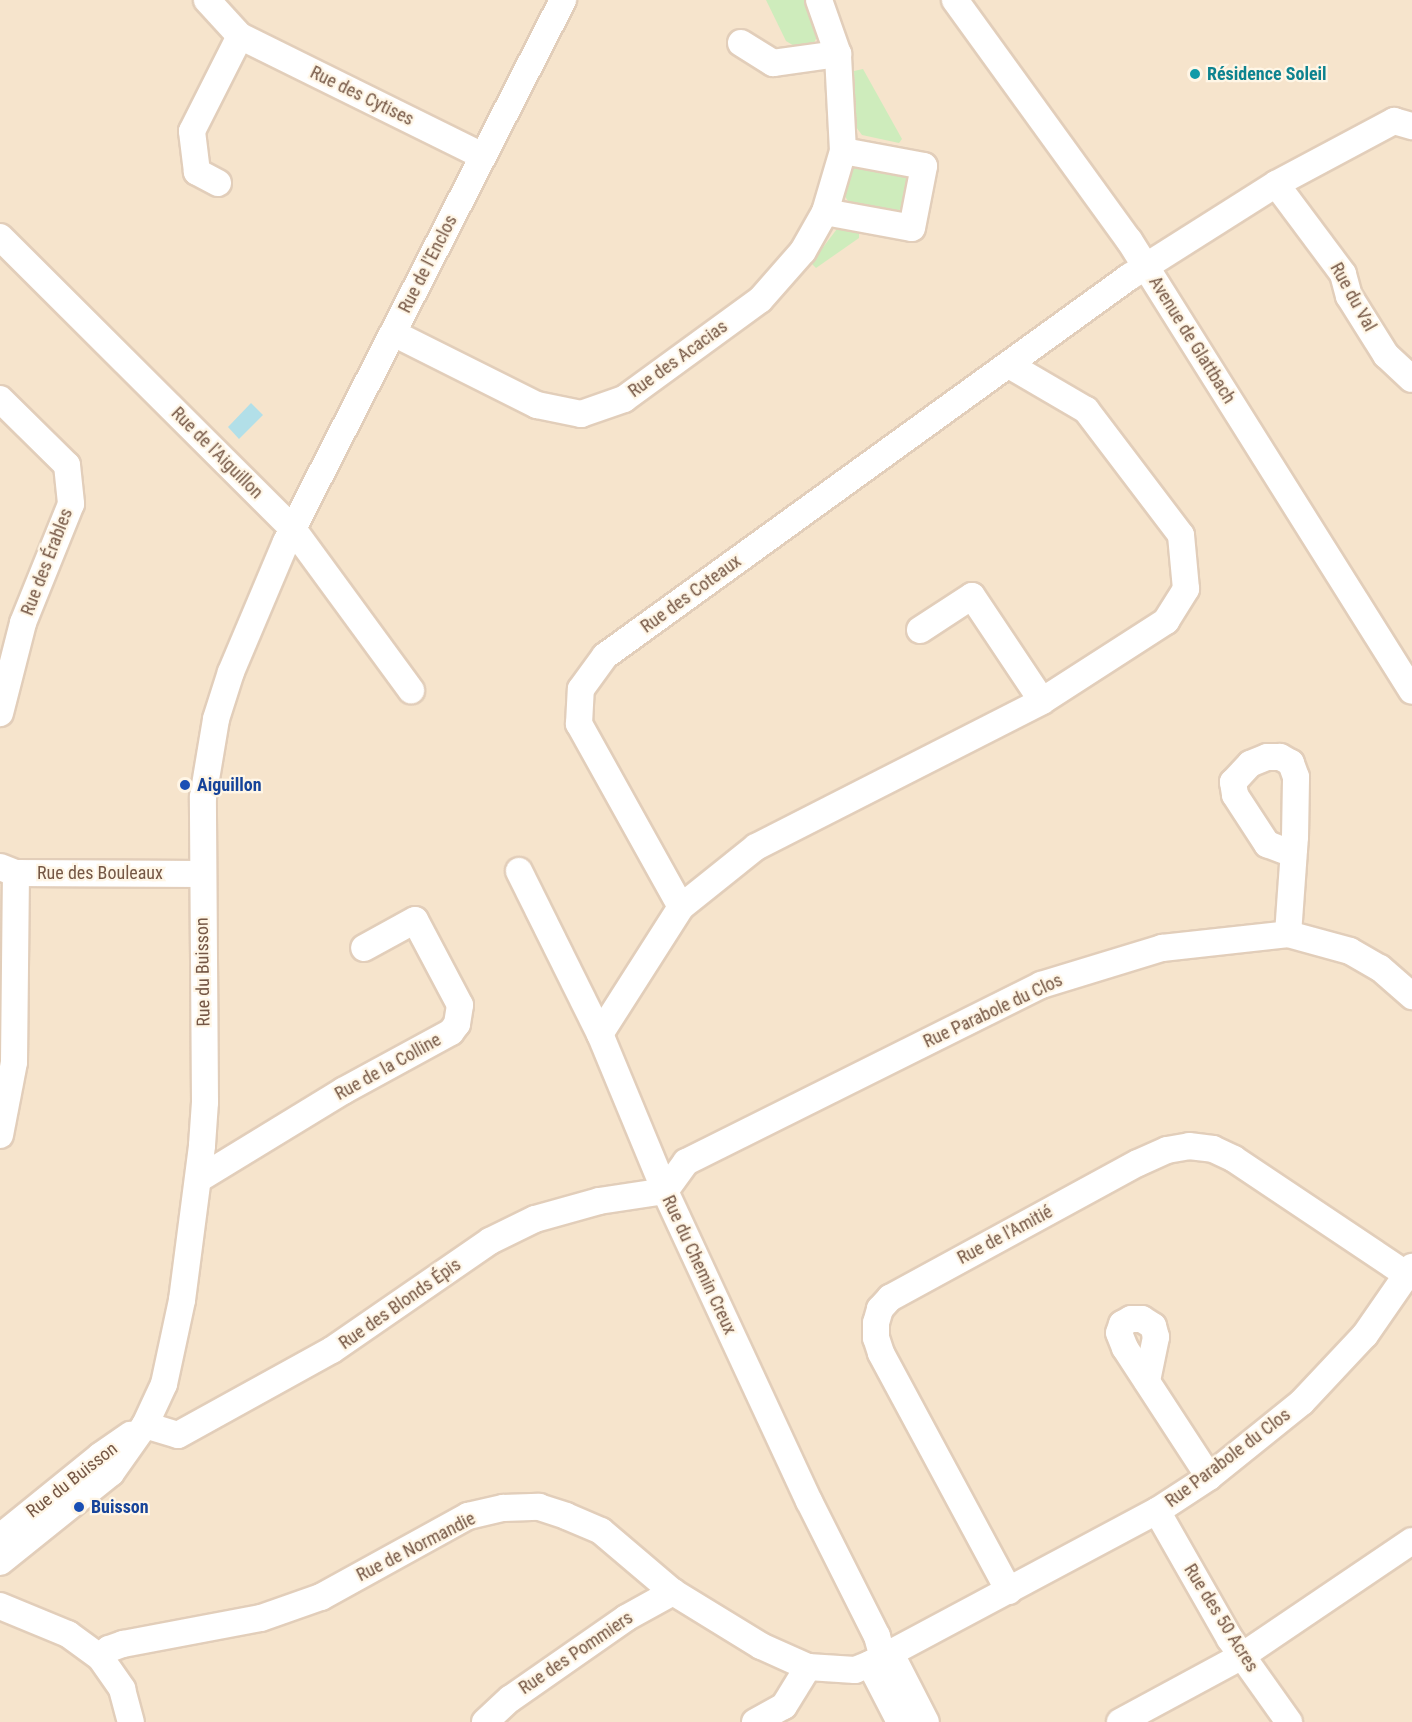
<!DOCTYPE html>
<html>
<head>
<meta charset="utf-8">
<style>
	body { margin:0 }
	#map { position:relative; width:1412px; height:1722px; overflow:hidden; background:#fef2de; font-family:"Roboto Condensed",sans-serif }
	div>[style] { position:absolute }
	.residential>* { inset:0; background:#f6e4cc }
	.green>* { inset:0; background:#ceecbc }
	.water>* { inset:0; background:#b2dfe8 }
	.roads { filter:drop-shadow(2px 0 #e2ceba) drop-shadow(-2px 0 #e2ceba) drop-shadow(0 2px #e2ceba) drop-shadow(0 -2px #e2ceba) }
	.minor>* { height:26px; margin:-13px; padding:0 13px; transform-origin:13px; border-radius:13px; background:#fff }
	.dots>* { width:16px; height:16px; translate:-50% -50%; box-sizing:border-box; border:3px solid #fff6e6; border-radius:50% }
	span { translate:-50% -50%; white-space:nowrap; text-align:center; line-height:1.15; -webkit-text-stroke:4.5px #fff6e6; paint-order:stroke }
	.culture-label { font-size:18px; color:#0d838f; font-weight:700 }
	.left { translate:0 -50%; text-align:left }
	.street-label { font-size:18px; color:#755745 }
	.transit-label { font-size:18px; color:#164399; font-weight:700 }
</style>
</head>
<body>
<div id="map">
	<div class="residential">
		<div style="clip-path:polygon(0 0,1412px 0,1412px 1722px,0 1722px)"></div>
	</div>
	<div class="green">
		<div style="clip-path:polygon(766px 0,804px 0,819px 33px,813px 45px,796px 47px,786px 41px)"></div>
		<div style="clip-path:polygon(863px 69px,902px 139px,899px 143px,862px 135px,856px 127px,854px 71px)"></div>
		<div style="clip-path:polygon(858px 163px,907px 172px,910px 178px,903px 208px,897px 211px,848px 201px,844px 195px,852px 167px)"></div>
		<div style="clip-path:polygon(840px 225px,859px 232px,859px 238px,816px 268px,811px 263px)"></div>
	</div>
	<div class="water">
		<div style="clip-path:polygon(251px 403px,263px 415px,239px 439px,228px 427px)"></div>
	</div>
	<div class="roads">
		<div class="minor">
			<div style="left:207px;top:0;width:49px;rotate:47.5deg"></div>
			<div style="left:240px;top:36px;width:271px;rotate:26.3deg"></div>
			<div style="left:955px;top:0;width:296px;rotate:54.1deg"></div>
			<div style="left:1129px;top:240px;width:532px;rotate:57.89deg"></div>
			<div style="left:741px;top:43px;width:38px;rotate:32deg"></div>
			<div style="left:773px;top:63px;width:66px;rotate:-7.9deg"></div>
			<div style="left:218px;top:183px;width:24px;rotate:-152deg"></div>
			<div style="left:197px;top:172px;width:41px;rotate:-97deg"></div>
			<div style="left:192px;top:131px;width:106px;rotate:-63.2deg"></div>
			<div style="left:1276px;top:184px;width:112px;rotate:53.3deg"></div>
			<div style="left:1343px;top:274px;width:23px;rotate:75deg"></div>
			<div style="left:1349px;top:296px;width:70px;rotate:57.9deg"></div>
			<div style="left:1386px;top:355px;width:35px;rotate:43deg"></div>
			<div style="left:825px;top:212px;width:88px;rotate:10.4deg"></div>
			<div style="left:912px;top:228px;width:63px;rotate:-79deg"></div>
			<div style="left:924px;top:166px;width:82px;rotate:-169.5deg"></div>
			<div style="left:0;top:237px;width:414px;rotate:44.9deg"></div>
			<div style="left:293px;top:529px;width:200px;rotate:53.8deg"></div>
			<div style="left:393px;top:333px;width:161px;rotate:26.6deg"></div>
			<div style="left:537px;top:405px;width:45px;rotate:11.6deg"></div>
			<div style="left:581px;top:414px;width:46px;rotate:-19.2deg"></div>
			<div style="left:624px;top:399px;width:168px;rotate:-36.1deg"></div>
			<div style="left:760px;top:300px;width:65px;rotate:-48.7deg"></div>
			<div style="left:803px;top:251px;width:45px;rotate:-60.6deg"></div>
			<div style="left:825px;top:212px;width:64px;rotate:-73.6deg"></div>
			<div style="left:843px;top:151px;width:97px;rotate:-93deg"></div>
			<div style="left:838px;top:54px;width:57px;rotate:-109.4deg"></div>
			<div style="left:0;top:399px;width:94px;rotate:44.6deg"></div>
			<div style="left:67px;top:465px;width:39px;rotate:84deg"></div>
			<div style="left:71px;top:504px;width:128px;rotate:112deg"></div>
			<div style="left:23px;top:623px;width:93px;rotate:104.3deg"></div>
			<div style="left:920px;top:630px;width:62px;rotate:-33.2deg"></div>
			<div style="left:972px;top:596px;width:126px;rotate:56.3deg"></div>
			<div style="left:0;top:867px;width:17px;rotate:21deg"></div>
			<div style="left:16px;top:873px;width:186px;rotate:0.3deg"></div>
			<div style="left:519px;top:871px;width:182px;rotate:63.6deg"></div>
			<div style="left:600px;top:1034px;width:170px;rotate:67.5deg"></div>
			<div style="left:665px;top:1191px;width:342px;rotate:65.1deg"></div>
			<div style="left:809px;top:1501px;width:151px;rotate:63.3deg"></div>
			<div style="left:877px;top:1636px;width:23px;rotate:75deg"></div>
			<div style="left:681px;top:907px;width:210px;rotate:-119.1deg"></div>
			<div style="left:579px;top:724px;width:35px;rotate:-87deg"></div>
			<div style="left:581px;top:689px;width:41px;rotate:-54deg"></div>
			<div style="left:605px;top:656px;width:647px;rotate:-35.88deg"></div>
			<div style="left:1129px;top:277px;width:174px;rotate:-32.3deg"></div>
			<div style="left:1276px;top:184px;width:134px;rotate:-28.1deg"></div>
			<div style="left:1394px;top:121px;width:19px;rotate:16deg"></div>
			<div style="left:1288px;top:934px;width:97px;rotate:-85.9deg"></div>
			<div style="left:1295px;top:837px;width:60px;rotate:-89deg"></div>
			<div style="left:1296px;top:777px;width:15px;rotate:-110deg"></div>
			<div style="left:1291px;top:763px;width:13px;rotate:-151deg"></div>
			<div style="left:1280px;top:757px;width:13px;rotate:180deg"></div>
			<div style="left:1267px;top:757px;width:18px;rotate:158deg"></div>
			<div style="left:1250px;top:764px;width:25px;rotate:133deg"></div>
			<div style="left:1233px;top:782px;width:13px;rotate:81deg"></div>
			<div style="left:1235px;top:795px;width:59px;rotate:56.9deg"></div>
			<div style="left:1267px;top:844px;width:17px;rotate:21deg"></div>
			<div style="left:1283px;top:850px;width:11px;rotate:-5deg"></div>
			<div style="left:600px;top:1034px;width:151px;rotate:-57.5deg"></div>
			<div style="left:681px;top:907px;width:96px;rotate:-38.7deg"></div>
			<div style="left:756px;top:847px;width:321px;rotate:-27deg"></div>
			<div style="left:1042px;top:701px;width:148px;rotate:-32.8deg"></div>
			<div style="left:1166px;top:621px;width:38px;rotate:-58deg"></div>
			<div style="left:1186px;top:589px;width:54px;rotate:-95.3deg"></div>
			<div style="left:1181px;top:535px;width:157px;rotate:-127.2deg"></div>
			<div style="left:1086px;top:410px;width:89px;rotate:-149.7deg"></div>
			<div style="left:0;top:1135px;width:74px;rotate:-79.1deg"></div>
			<div style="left:14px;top:1062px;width:189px;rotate:-89.4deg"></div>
			<div style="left:199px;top:1179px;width:169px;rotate:-31.4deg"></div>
			<div style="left:343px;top:1091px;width:123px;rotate:-28.6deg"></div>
			<div style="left:451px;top:1032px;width:10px;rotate:-53deg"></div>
			<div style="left:457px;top:1024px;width:19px;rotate:-81deg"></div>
			<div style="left:460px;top:1005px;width:96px;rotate:-117.9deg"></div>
			<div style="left:415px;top:920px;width:58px;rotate:151.2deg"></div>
			<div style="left:1147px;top:1381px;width:45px;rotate:-78.4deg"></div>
			<div style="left:1156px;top:1337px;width:11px;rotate:-105deg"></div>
			<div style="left:1153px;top:1326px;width:13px;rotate:-148deg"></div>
			<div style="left:1142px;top:1319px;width:11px;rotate:180deg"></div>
			<div style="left:1131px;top:1319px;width:10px;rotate:151deg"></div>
			<div style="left:1122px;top:1324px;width:9px;rotate:108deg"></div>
			<div style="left:1119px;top:1333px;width:16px;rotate:68deg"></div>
			<div style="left:1125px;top:1348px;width:154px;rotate:56.9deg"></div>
			<div style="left:145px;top:1425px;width:34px;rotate:17deg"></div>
			<div style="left:178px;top:1435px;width:176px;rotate:-28.9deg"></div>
			<div style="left:332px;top:1350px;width:192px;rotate:-34.6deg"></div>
			<div style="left:490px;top:1241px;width:50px;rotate:-26.1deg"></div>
			<div style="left:535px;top:1219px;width:66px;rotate:-15.7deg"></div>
			<div style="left:599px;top:1201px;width:67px;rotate:-8.6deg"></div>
			<div style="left:665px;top:1191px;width:36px;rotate:-54deg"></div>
			<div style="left:686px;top:1162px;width:397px;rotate:-26.5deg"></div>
			<div style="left:1041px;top:985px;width:127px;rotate:-17deg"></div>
			<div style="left:1162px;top:948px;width:127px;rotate:-6.3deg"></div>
			<div style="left:1288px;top:934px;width:64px;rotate:15.3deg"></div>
			<div style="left:1350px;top:951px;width:34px;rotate:30deg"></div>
			<div style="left:1380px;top:968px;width:43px;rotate:41.2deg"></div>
			<div style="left:1157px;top:1511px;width:147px;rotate:60.3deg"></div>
			<div style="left:1230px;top:1639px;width:102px;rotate:54.6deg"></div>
			<div style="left:0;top:1537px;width:129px;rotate:-39deg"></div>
			<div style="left:100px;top:1456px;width:37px;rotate:-35deg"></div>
			<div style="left:0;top:1562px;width:142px;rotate:-38.7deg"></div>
			<div style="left:111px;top:1473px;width:59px;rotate:-54.7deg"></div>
			<div style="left:145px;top:1425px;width:45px;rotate:-65.1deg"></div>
			<div style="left:164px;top:1384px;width:86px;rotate:-77.9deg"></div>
			<div style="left:182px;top:1300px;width:156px;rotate:-82.6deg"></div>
			<div style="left:202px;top:1145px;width:43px;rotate:-86deg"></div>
			<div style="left:205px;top:1102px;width:305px;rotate:-90.4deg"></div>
			<div style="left:203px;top:797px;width:79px;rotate:-80.5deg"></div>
			<div style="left:216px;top:719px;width:49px;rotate:-72.3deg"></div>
			<div style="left:231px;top:672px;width:141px;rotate:-67.1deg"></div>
			<div style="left:286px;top:542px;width:609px;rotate:-62.93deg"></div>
			<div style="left:1009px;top:1591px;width:270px;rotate:-118.3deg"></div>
			<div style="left:881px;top:1353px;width:16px;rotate:-108deg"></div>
			<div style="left:876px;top:1338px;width:15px;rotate:-90deg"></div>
			<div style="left:876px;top:1323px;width:15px;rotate:-74deg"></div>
			<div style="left:880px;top:1309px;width:15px;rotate:-48deg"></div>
			<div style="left:890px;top:1298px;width:282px;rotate:-28.6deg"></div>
			<div style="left:1138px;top:1163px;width:32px;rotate:-24deg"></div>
			<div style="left:1167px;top:1150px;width:22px;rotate:-10deg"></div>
			<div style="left:1189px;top:1146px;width:24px;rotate:7deg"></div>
			<div style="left:1213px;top:1149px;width:23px;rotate:25deg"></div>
			<div style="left:1234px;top:1159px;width:208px;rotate:33.8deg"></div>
			<div style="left:0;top:1606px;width:74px;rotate:22.4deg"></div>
			<div style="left:68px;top:1634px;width:39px;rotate:36deg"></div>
			<div style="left:100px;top:1657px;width:39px;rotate:55deg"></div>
			<div style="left:122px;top:1689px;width:34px;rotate:75deg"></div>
			<div style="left:891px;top:1654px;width:76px;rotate:62.8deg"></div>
			<div style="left:100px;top:1657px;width:12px;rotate:-42deg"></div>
			<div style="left:109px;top:1649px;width:15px;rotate:-20deg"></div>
			<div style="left:123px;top:1644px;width:140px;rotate:-10.7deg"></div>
			<div style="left:261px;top:1618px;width:64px;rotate:-19.3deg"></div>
			<div style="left:321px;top:1597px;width:168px;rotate:-28.9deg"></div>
			<div style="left:468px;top:1516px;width:36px;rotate:-13deg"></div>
			<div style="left:503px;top:1508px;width:36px;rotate:-2deg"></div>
			<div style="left:539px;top:1507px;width:28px;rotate:18deg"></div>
			<div style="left:566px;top:1516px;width:38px;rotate:23deg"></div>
			<div style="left:601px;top:1531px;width:94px;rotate:40.3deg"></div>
			<div style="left:673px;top:1592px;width:103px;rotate:31.5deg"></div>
			<div style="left:761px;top:1646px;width:51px;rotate:24.1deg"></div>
			<div style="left:870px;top:1664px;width:65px;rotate:62.7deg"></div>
			<div style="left:485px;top:1722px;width:34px;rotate:-43deg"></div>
			<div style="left:510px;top:1699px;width:141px;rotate:-34.9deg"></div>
			<div style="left:626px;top:1618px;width:54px;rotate:-29deg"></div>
			<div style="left:755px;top:1722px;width:33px;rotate:-29deg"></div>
			<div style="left:784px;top:1706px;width:46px;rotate:-58.4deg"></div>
			<div style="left:808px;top:1667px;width:47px;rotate:3.7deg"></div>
			<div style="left:855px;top:1670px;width:16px;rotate:-22deg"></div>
			<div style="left:870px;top:1664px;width:325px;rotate:-28.1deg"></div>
			<div style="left:1157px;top:1511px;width:62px;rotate:-33.2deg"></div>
			<div style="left:1209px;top:1477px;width:119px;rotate:-38.9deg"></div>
			<div style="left:1302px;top:1402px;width:92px;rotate:-46.8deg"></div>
			<div style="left:1365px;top:1335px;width:83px;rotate:-55.3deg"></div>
			<div style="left:1120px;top:1722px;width:139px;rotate:-28.4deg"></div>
			<div style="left:1242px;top:1656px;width:205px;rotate:-34.1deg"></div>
		</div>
	</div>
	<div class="dots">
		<div style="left:1195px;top:74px;background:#0f9aa8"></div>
		<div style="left:185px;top:785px;background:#1a4fb4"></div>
		<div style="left:79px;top:1507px;background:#1a4fb4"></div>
	</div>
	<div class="culture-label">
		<span class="left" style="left:1207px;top:74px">Résidence Soleil</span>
	</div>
	<div class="street-label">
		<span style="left:362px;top:96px;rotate:26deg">Rue des Cytises</span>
		<span style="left:428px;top:264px;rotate:-63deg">Rue de l'Enclos</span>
		<span style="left:1353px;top:297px;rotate:61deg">Rue du Val</span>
		<span style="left:1192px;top:340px;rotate:58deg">Avenue de Glattbach</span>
		<span style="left:678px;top:359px;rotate:-36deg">Rue des Acacias</span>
		<span style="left:217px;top:453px;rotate:45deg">Rue de l'Aiguillon</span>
		<span style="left:47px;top:562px;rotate:-69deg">Rue des Érables</span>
		<span style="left:691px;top:594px;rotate:-36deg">Rue des Coteaux</span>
		<span style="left:100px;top:873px">Rue des Bouleaux</span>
		<span style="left:203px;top:972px;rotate:-91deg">Rue du Buisson</span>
		<span style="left:993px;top:1011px;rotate:-25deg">Rue Parabole du Clos</span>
		<span style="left:388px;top:1067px;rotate:-29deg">Rue de la Colline</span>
		<span style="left:1005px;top:1235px;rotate:-28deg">Rue de l'Amitié</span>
		<span style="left:699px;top:1265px;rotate:65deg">Rue du Chemin Creux</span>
		<span style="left:400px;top:1304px;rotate:-35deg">Rue des Blonds Épis</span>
		<span style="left:1228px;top:1458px;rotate:-37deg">Rue Parabole du Clos</span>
		<span style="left:72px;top:1480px;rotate:-38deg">Rue du Buisson</span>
		<span style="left:416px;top:1547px;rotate:-27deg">Rue de Normandie</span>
		<span style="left:1221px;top:1618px;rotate:58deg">Rue des 50 Acres</span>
		<span style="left:576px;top:1653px;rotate:-34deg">Rue des Pommiers</span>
	</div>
	<div class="transit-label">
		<span class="left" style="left:197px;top:785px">Aiguillon</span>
		<span class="left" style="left:91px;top:1507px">Buisson</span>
	</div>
</div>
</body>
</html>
